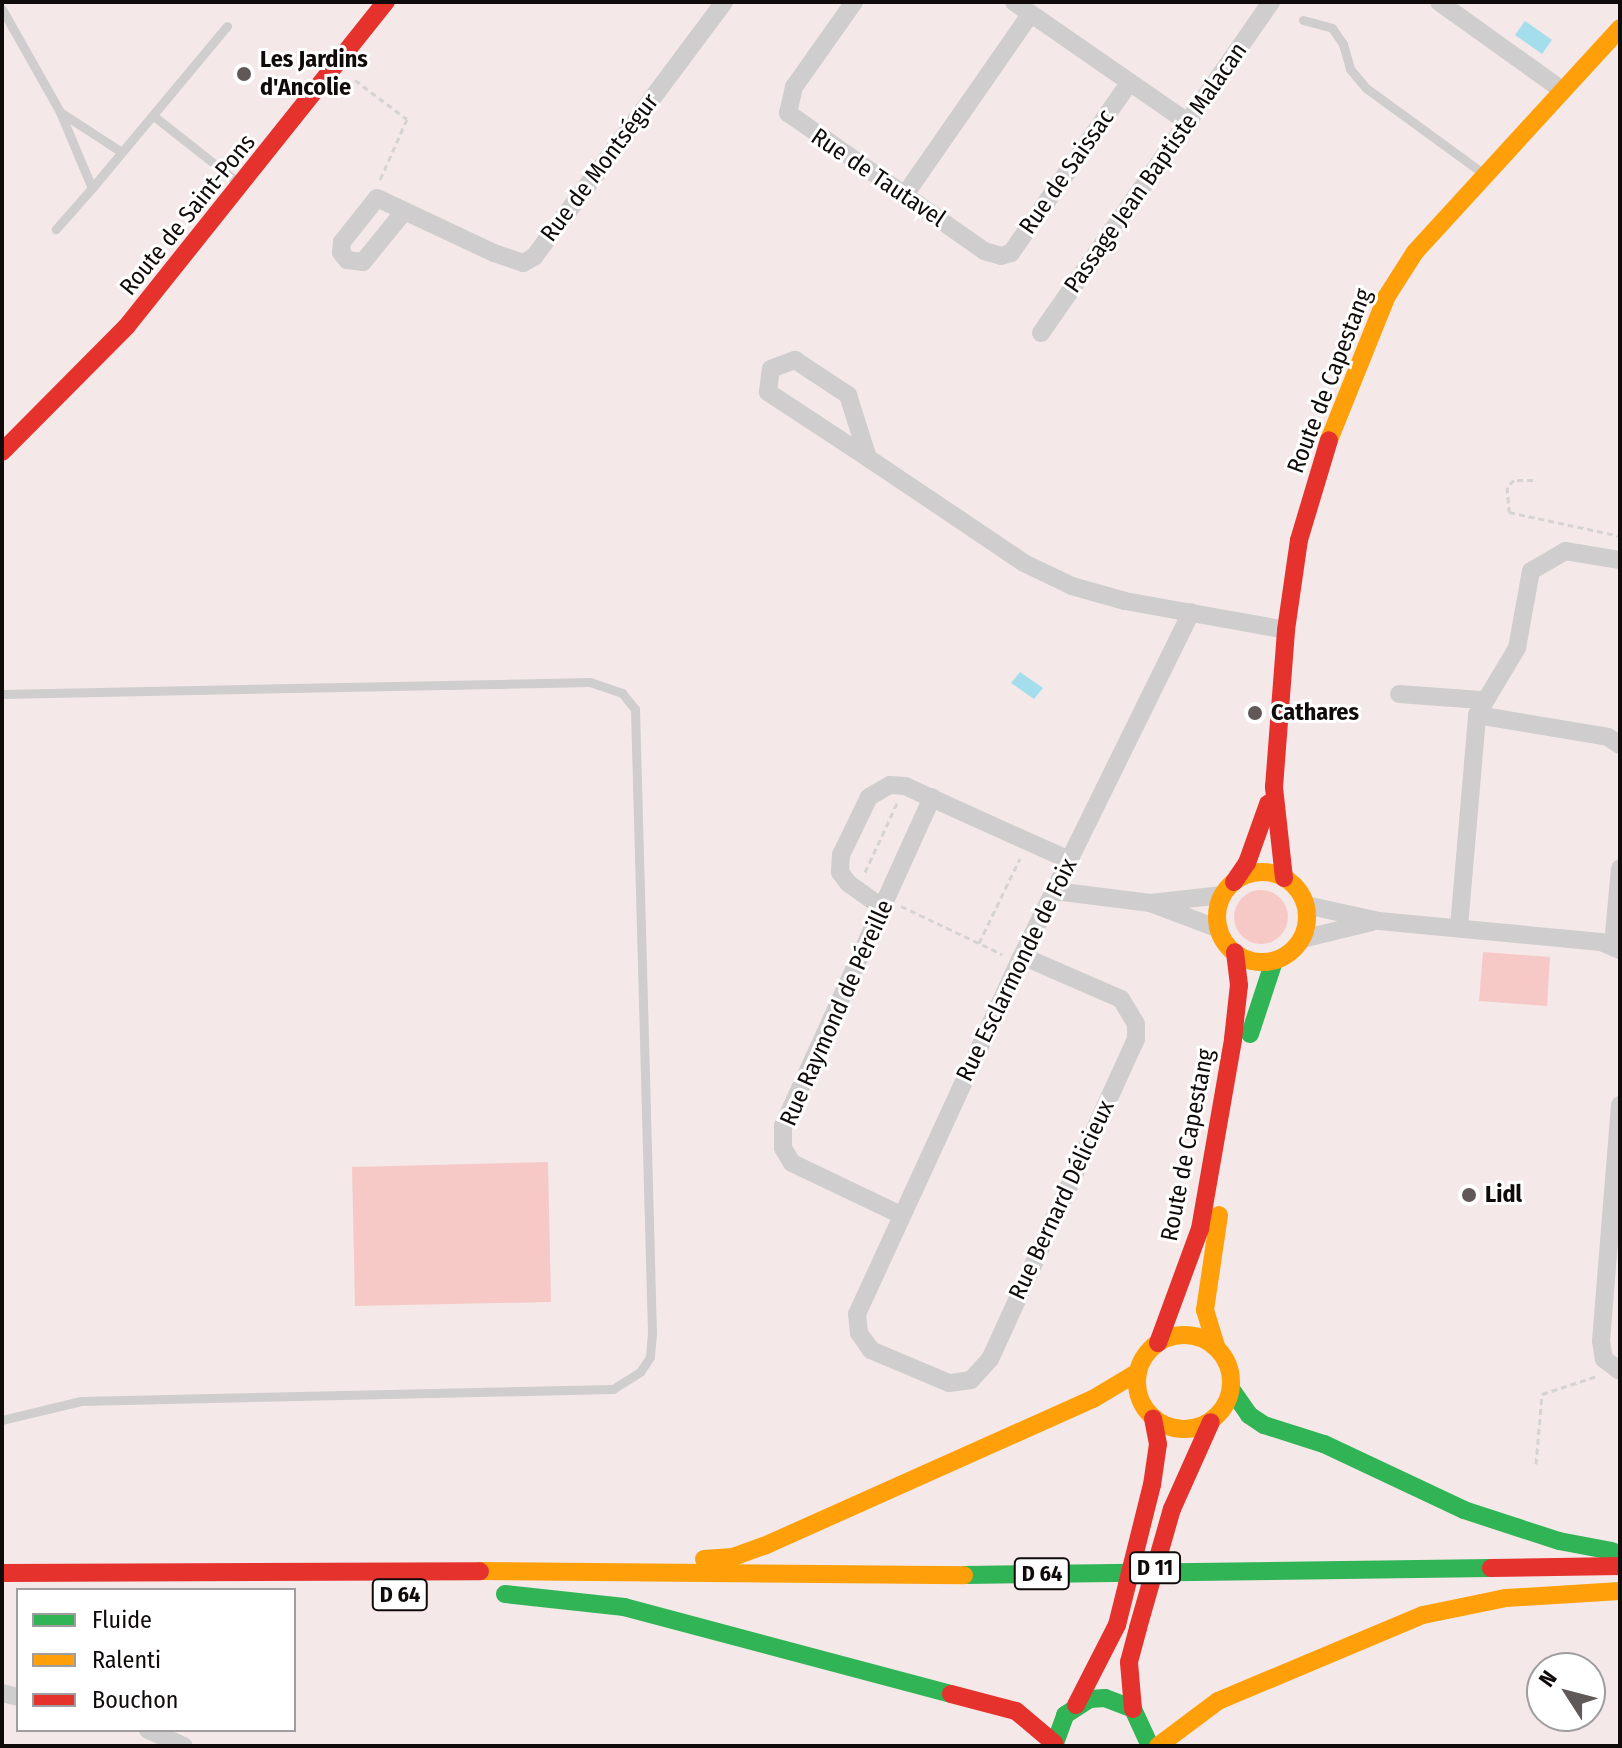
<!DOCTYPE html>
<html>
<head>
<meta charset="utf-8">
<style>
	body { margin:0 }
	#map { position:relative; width:1622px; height:1748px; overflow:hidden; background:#f4e9e8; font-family:"Fira Sans Condensed",sans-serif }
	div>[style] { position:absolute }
	.green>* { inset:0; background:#f6c9c6 }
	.round { border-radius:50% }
	.water>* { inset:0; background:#a4ddec }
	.path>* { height:3px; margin-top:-1.5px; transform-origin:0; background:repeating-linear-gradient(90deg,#d6d3d3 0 6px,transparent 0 10px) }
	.lane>* { height:9px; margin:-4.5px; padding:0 4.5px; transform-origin:4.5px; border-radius:4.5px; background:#cfcdcd }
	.street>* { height:18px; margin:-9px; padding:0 9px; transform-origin:9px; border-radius:9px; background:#cfcdcd }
	.fast>* { height:18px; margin:-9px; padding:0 9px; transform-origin:9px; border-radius:9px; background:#30b455 }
	.slow>* { height:18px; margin:-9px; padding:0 9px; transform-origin:9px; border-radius:9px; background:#ff9f0a }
	.slow>.ring { margin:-9px; padding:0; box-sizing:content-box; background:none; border:18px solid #ff9f0a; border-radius:50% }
	.jam>* { height:18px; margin:-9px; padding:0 9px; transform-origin:9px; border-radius:9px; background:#e5322d }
	.dots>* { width:22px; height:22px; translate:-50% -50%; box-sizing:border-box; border:4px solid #fff; border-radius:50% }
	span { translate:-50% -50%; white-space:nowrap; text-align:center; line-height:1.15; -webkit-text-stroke:6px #fff; paint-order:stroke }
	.shield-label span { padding:2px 6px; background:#fff; border:2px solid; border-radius:6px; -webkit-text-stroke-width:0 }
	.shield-label { font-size:22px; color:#100b0a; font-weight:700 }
	.poi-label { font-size:24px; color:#100b0a; font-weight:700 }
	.left { translate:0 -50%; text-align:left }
	.street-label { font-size:24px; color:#100b0a }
	.frame { position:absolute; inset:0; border:4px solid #100b0a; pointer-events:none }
	.legend { position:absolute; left:16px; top:1588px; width:280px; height:144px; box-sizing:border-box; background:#fff; border:2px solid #9f9d9d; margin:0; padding:10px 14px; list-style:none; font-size:24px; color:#100b0a }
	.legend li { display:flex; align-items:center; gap:16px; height:40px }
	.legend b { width:40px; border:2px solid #9f9d9d }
	.north { position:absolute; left:1526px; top:1652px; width:80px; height:80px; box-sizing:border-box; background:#fff; border:2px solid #9f9d9d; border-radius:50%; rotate:306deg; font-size:22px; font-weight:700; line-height:32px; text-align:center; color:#100b0a }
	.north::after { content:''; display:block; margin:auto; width:28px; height:36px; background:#605958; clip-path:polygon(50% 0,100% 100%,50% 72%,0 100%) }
</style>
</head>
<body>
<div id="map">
	<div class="green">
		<div class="round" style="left:1234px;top:890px;width:54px;height:54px"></div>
		<div style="clip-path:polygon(1483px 952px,1550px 957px,1547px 1006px,1479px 1001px)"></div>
		<div style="clip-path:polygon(548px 1162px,551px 1302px,355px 1306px,352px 1167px)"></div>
	</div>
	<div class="water">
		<div style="clip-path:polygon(1525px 21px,1552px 40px,1542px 54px,1515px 35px)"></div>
		<div style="clip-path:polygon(1020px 672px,1043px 688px,1034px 699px,1011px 683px)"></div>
	</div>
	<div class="path">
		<div style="left:355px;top:80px;width:65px;rotate:36.9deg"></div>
		<div style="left:407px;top:119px;width:67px;rotate:113.9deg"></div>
		<div style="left:1533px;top:480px;width:19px;rotate:180deg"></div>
		<div style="left:1514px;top:480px;width:10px;rotate:135deg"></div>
		<div style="left:1507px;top:487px;width:25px;rotate:85deg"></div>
		<div style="left:1509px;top:512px;width:114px;rotate:12.2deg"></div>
		<div style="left:865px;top:872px;width:76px;rotate:-65.1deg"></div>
		<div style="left:901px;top:906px;width:112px;rotate:25.4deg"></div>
		<div style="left:979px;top:943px;width:94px;rotate:-64.2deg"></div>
		<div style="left:1536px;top:1464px;width:70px;rotate:-85.1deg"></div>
		<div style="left:1542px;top:1394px;width:58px;rotate:-18.1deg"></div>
	</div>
	<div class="lane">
		<div style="left:2px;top:9px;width:118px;rotate:60.6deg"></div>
		<div style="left:60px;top:112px;width:82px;rotate:67.2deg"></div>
		<div style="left:92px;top:188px;width:55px;rotate:131.3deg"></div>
		<div style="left:1303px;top:20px;width:30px;rotate:15deg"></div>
		<div style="left:1332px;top:28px;width:19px;rotate:55deg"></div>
		<div style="left:1343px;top:44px;width:26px;rotate:74deg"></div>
		<div style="left:1350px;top:69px;width:25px;rotate:50deg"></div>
		<div style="left:1366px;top:88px;width:142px;rotate:36.1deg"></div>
		<div style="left:60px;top:112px;width:72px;rotate:33deg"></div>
		<div style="left:155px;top:117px;width:103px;rotate:38.3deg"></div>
		<div style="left:92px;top:188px;width:211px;rotate:-50.2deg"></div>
		<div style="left:2px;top:694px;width:588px;rotate:-1.17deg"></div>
		<div style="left:590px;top:682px;width:34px;rotate:19deg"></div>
		<div style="left:622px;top:693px;width:21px;rotate:51deg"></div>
		<div style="left:635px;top:709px;width:624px;rotate:88.44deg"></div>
		<div style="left:652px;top:1333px;width:24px;rotate:95deg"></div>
		<div style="left:650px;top:1357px;width:18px;rotate:124deg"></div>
		<div style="left:640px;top:1372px;width:32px;rotate:148deg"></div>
		<div style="left:613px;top:1389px;width:532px;rotate:178.71deg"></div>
		<div style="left:81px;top:1401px;width:81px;rotate:166.5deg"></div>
	</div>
	<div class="street">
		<div style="left:854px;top:2px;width:104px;rotate:125.2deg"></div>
		<div style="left:794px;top:87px;width:27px;rotate:103deg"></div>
		<div style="left:788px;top:113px;width:240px;rotate:35.1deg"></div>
		<div style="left:984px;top:251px;width:18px;rotate:16deg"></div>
		<div style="left:1001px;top:256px;width:10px;rotate:-17deg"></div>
		<div style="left:1011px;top:253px;width:208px;rotate:-55.2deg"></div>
		<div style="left:1014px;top:2px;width:213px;rotate:34.7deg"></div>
		<div style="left:1439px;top:2px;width:151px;rotate:35.6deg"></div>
		<div style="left:904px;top:196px;width:219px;rotate:-55.2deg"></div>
		<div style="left:402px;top:214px;width:62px;rotate:129.1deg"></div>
		<div style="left:363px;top:262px;width:16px;rotate:-173deg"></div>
		<div style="left:347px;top:260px;width:10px;rotate:-127deg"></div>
		<div style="left:341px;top:252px;width:10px;rotate:-84deg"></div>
		<div style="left:342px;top:242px;width:56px;rotate:-51.5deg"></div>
		<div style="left:377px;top:198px;width:129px;rotate:25.2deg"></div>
		<div style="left:494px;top:253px;width:31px;rotate:19deg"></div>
		<div style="left:523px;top:263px;width:13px;rotate:-29deg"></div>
		<div style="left:534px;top:257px;width:318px;rotate:-53.3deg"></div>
		<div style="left:1041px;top:333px;width:403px;rotate:-55.2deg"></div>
		<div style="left:868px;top:458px;width:120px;rotate:-146.6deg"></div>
		<div style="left:768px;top:392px;width:23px;rotate:-83deg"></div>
		<div style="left:771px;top:369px;width:26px;rotate:-21deg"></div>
		<div style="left:795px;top:360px;width:64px;rotate:33.4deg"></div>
		<div style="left:848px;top:395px;width:66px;rotate:72.4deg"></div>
		<div style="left:868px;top:458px;width:188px;rotate:33.9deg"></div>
		<div style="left:1024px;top:563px;width:53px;rotate:25.6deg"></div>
		<div style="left:1072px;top:586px;width:55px;rotate:15.8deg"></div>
		<div style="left:1125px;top:601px;width:164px;rotate:10.2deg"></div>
		<div style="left:1399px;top:694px;width:82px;rotate:4.2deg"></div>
		<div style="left:1477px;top:715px;width:133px;rotate:9.5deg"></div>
		<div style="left:1608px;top:737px;width:14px;rotate:34deg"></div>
		<div style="left:1055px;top:891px;width:96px;rotate:7.2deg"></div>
		<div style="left:1150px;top:903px;width:73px;rotate:-6.3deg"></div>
		<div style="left:1153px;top:904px;width:71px;rotate:20.7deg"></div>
		<div style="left:1306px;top:905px;width:75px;rotate:12.4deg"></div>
		<div style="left:1379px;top:921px;width:223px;rotate:5.4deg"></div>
		<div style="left:1601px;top:942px;width:21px;rotate:23deg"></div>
		<div style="left:883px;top:908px;width:43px;rotate:-144.5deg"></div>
		<div style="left:848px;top:883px;width:14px;rotate:-126deg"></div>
		<div style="left:840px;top:872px;width:17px;rotate:-87deg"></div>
		<div style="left:841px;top:855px;width:64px;rotate:-64.2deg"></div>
		<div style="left:869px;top:797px;width:24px;rotate:-30deg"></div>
		<div style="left:890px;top:785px;width:15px;rotate:4deg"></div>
		<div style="left:905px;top:786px;width:180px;rotate:24.3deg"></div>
		<div style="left:1459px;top:927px;width:213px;rotate:-85.1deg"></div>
		<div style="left:1477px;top:715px;width:78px;rotate:-59.2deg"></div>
		<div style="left:1517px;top:648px;width:78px;rotate:-79.7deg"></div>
		<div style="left:1531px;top:571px;width:39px;rotate:-30deg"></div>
		<div style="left:1565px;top:551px;width:56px;rotate:9.3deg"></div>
		<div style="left:1302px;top:939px;width:72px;rotate:-13.7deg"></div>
		<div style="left:1613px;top:945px;width:77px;rotate:-84.8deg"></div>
		<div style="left:1022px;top:956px;width:108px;rotate:23.5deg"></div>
		<div style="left:1121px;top:999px;width:29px;rotate:59deg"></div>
		<div style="left:1136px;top:1024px;width:15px;rotate:90deg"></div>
		<div style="left:1136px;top:1039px;width:352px;rotate:114.5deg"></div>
		<div style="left:990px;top:1359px;width:28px;rotate:132deg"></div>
		<div style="left:971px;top:1380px;width:22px;rotate:172deg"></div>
		<div style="left:949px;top:1383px;width:85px;rotate:-157.1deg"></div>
		<div style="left:871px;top:1350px;width:21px;rotate:-125deg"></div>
		<div style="left:859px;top:1333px;width:19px;rotate:-96deg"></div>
		<div style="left:857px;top:1314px;width:394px;rotate:-65.3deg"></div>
		<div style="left:1022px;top:956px;width:383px;rotate:-63.8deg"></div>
		<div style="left:1620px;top:1105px;width:237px;rotate:94.6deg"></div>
		<div style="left:1601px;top:1341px;width:18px;rotate:81deg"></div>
		<div style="left:1604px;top:1359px;width:20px;rotate:37deg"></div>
		<div style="left:901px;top:1215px;width:121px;rotate:-154.5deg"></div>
		<div style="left:792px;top:1163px;width:17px;rotate:-121deg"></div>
		<div style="left:783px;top:1148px;width:22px;rotate:-90deg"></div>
		<div style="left:783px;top:1126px;width:361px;rotate:-65.6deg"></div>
		<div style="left:2px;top:1693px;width:16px;rotate:14deg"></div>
		<div style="left:148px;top:1730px;width:39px;rotate:24deg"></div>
	</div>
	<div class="fast">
		<div style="left:1250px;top:1034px;width:77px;rotate:-71.8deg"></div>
		<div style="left:1231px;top:1389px;width:32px;rotate:55deg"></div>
		<div style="left:1249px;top:1415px;width:18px;rotate:34deg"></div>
		<div style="left:1264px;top:1425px;width:63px;rotate:17.6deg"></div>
		<div style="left:1324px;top:1444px;width:155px;rotate:25.2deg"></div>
		<div style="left:1464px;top:1510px;width:100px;rotate:18.1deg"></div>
		<div style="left:1559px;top:1541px;width:54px;rotate:10.7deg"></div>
		<div style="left:964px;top:1575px;width:527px;rotate:-0.76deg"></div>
		<div style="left:505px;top:1594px;width:120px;rotate:6.2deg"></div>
		<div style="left:624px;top:1607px;width:338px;rotate:14.9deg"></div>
		<div style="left:1054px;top:1746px;width:33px;rotate:-70deg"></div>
		<div style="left:1065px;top:1715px;width:30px;rotate:-33deg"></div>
		<div style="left:1090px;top:1699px;width:15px;rotate:-4deg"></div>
		<div style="left:1105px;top:1698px;width:30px;rotate:21deg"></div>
		<div style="left:1133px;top:1709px;width:41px;rotate:65.3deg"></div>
	</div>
	<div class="slow">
		<div style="left:1329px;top:440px;width:155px;rotate:-68.1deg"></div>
		<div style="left:1387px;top:296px;width:52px;rotate:-57.5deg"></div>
		<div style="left:1415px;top:252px;width:304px;rotate:-47.5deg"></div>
		<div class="ring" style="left:1217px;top:872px;width:72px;height:72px"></div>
		<div class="ring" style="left:1137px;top:1335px;width:76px;height:76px"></div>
		<div style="left:1216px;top:1346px;width:38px;rotate:-107deg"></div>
		<div style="left:1205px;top:1310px;width:96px;rotate:-81.6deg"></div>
		<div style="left:704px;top:1559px;width:29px;rotate:-4deg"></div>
		<div style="left:733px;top:1557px;width:33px;rotate:-20deg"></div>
		<div style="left:764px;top:1546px;width:360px;rotate:-24.1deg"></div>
		<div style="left:1093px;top:1399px;width:52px;rotate:-31deg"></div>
		<div style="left:480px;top:1571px;width:484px;rotate:0.5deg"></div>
		<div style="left:1158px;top:1746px;width:75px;rotate:-36.9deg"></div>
		<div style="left:1218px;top:1701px;width:222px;rotate:-22.8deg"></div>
		<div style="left:1423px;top:1615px;width:85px;rotate:-11.6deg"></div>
		<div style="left:1506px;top:1598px;width:114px;rotate:-3.5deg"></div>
	</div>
	<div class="jam">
		<div style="left:2px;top:452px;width:177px;rotate:-45.2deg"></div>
		<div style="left:127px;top:326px;width:415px;rotate:-51.4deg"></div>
		<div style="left:1284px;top:878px;width:92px;rotate:-96.3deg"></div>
		<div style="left:1274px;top:787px;width:157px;rotate:-85.6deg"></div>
		<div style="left:1286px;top:630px;width:91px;rotate:-81.8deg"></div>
		<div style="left:1299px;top:540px;width:104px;rotate:-73.3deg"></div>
		<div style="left:1234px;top:882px;width:23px;rotate:-56deg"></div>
		<div style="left:1247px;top:863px;width:63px;rotate:-70.4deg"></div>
		<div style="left:1158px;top:1343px;width:121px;rotate:-69.8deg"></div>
		<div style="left:1200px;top:1229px;width:193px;rotate:-80.1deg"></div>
		<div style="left:1233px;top:1039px;width:54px;rotate:-83.7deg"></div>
		<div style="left:1239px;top:985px;width:33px;rotate:-97deg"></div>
		<div style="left:1491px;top:1568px;width:129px;rotate:-0.9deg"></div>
		<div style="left:2px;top:1573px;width:478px;rotate:-0.2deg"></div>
		<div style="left:951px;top:1694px;width:67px;rotate:14.7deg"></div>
		<div style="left:1016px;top:1711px;width:50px;rotate:40.1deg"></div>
		<div style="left:1076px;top:1705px;width:90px;rotate:-62.9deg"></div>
		<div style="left:1117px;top:1625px;width:144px;rotate:-76deg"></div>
		<div style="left:1152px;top:1485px;width:41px;rotate:-81.7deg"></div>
		<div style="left:1158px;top:1444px;width:26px;rotate:-101deg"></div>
		<div style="left:1133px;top:1709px;width:47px;rotate:-94.9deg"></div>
		<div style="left:1129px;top:1662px;width:35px;rotate:-75deg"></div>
		<div style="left:1138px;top:1628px;width:124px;rotate:-74.1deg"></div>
		<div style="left:1172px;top:1509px;width:95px;rotate:-65.9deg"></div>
	</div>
	<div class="dots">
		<div style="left:244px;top:74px;background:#605958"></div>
		<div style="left:1255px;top:713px;background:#605958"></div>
		<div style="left:1469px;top:1195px;background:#605958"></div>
	</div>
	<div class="shield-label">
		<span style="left:1155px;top:1568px">D 11</span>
		<span style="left:1042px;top:1574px">D 64</span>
		<span style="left:400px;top:1595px">D 64</span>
	</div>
	<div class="poi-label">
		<span class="left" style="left:260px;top:74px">Les Jardins<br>d'Ancolie</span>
		<span class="left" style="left:1271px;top:713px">Cathares</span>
		<span class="left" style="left:1485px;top:1195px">Lidl</span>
	</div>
	<div class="street-label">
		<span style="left:600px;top:168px;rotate:-53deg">Rue de Montségur</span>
		<span style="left:1156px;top:168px;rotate:-55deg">Passage Jean Baptiste Malacan</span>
		<span style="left:1067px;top:172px;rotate:-55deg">Rue de Saissac</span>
		<span style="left:878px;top:178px;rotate:34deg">Rue de Tautavel</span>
		<span style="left:188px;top:215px;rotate:-51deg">Route de Saint-Pons</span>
		<span style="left:1330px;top:381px;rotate:-69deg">Route de Capestang</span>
		<span style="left:1017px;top:970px;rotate:-64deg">Rue Esclarmonde de Foix</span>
		<span style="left:837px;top:1013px;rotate:-66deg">Rue Raymond de Péreille</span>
		<span style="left:1188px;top:1145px;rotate:-79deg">Route de Capestang</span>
		<span style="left:1062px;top:1200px;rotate:-65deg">Rue Bernard Délicieux</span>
	</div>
	<div class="frame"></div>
	<ul class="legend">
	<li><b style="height:10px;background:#30b455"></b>Fluide</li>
	<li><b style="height:10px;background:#ff9f0a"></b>Ralenti</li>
	<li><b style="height:10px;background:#e5322d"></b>Bouchon</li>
	</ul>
	<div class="north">N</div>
</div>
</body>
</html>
